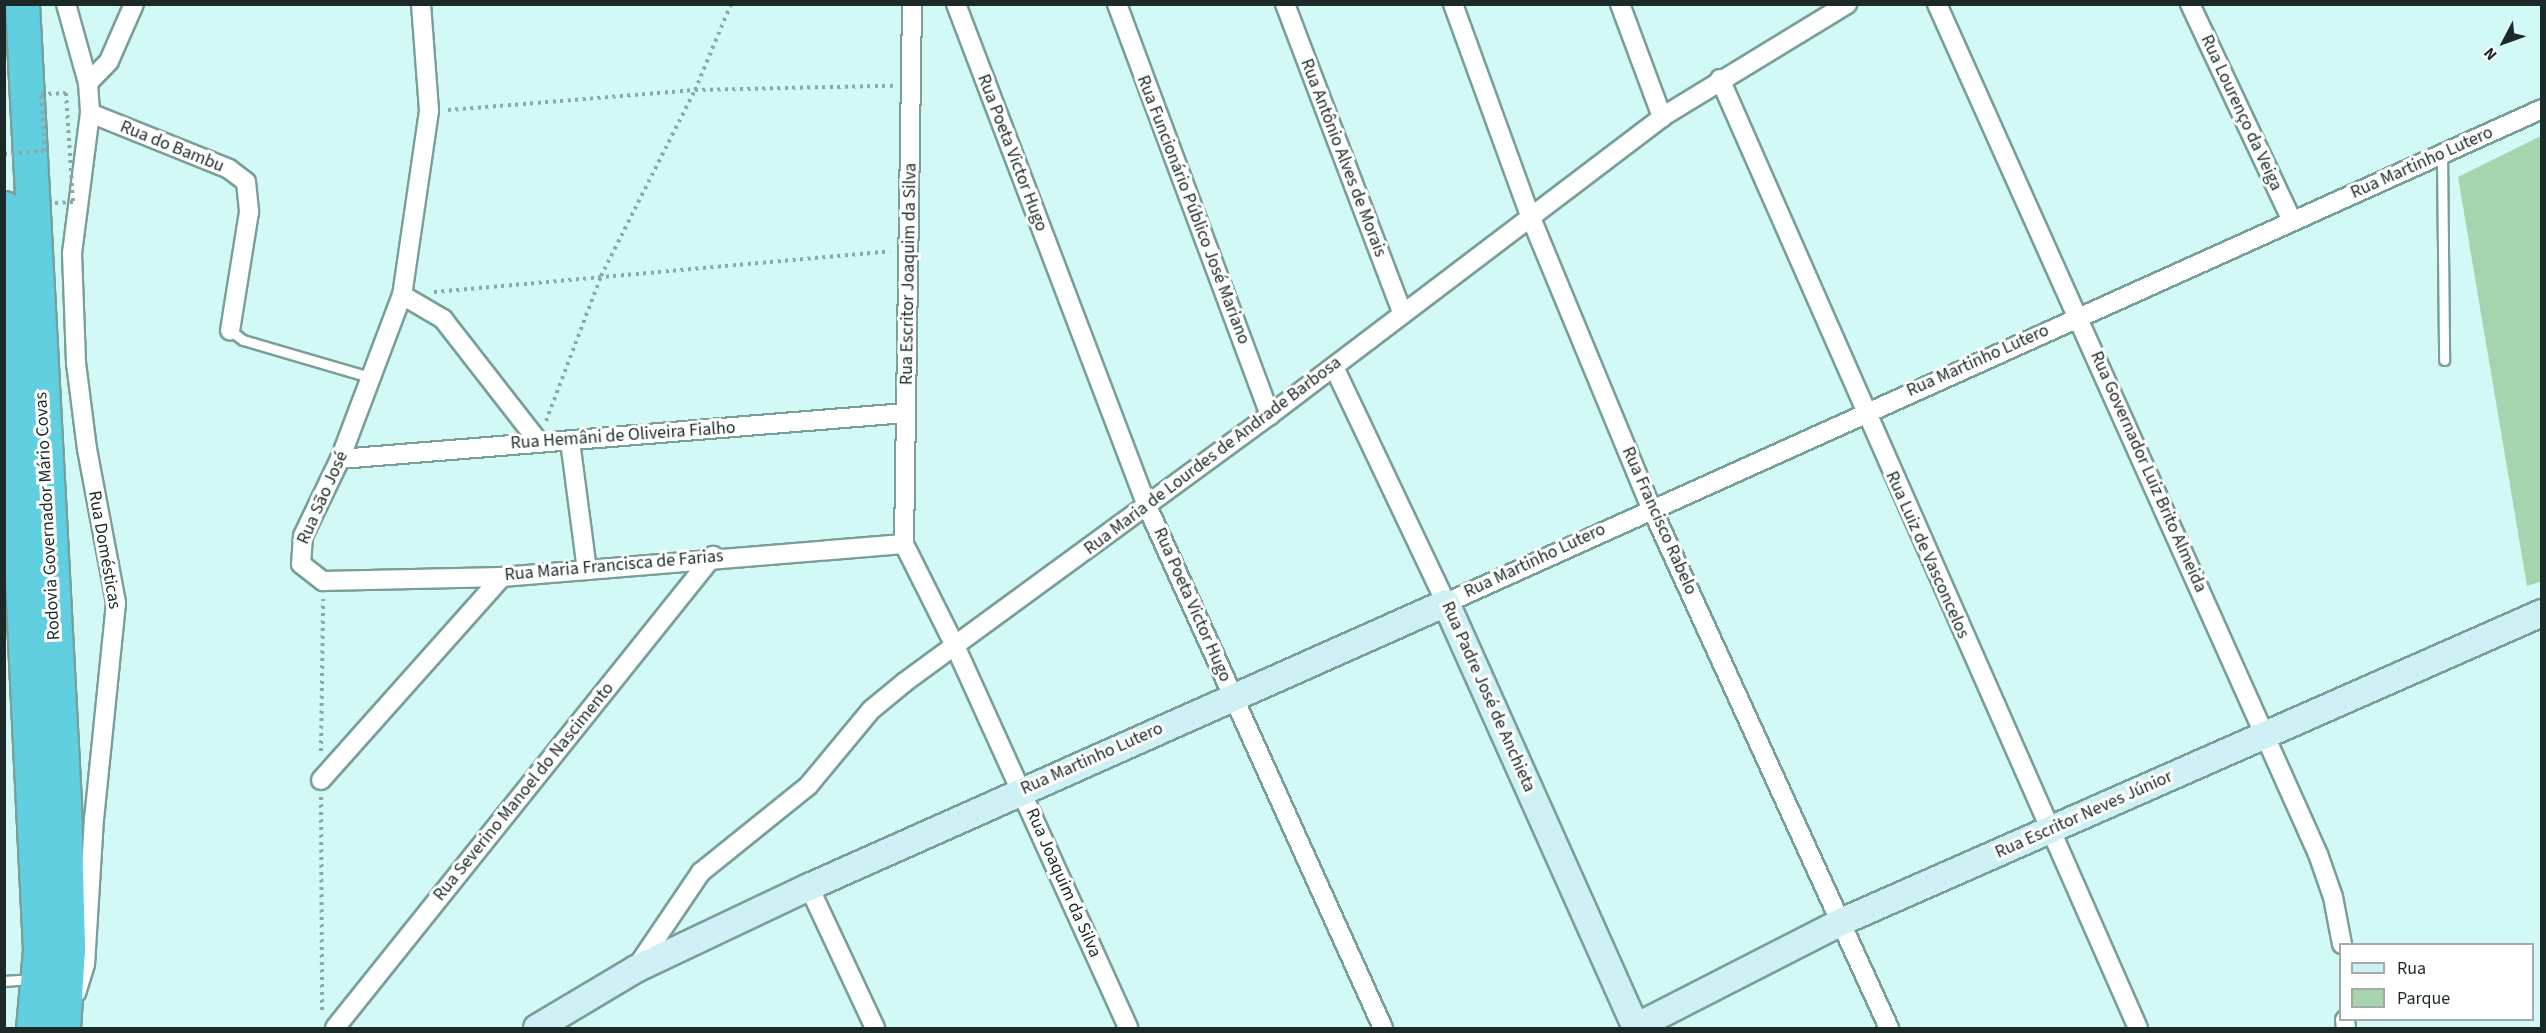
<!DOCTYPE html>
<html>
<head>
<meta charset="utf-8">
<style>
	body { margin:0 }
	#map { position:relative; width:2546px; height:1033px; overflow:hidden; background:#d2f9f5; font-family:"Source Sans 3",sans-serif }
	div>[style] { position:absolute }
	.green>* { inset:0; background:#a6d4ae }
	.path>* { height:4px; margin-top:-2px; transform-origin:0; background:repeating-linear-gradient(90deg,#8ba9a6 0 3px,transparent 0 7.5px) }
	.roads { filter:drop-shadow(2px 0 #799f9b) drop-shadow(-2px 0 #799f9b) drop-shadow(0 2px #799f9b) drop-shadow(0 -2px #799f9b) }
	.lane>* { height:9px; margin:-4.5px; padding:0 4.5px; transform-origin:4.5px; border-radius:4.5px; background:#fff }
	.street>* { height:18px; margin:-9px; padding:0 9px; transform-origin:9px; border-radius:9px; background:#fff }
	.secondary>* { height:26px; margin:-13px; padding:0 13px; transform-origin:13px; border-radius:13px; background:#cff1f6 }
	.highway>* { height:33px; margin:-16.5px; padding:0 16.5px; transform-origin:16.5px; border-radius:16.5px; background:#60d0e0 }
	.path-bridge>* { height:4px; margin-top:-2px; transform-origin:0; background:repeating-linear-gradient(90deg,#8ba9a6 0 3px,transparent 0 7.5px) }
	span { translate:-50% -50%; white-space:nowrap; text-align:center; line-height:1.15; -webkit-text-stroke:6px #fff; paint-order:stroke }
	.street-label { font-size:18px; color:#1b2a28 }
	.frame { position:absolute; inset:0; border:6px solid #1b2a28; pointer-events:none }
	.legend { position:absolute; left:2339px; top:943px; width:195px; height:78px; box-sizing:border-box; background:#fff; border:2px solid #a4aaa9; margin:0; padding:8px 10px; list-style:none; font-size:18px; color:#1b2a28 }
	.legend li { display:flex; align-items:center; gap:12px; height:30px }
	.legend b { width:30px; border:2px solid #a4aaa9 }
	.north { position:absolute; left:2474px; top:12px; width:60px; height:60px; -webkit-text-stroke:4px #fff; paint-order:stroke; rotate:229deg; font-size:16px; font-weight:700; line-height:24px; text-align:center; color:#1b2a28 }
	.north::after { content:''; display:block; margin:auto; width:21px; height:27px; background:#1b2a28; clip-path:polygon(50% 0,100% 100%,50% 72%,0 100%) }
</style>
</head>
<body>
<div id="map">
	<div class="green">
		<div style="clip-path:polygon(2541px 136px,2542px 581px,2527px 586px,2458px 177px)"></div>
	</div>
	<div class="path">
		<div style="left:448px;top:110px;width:248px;rotate:-4.6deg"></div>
		<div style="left:695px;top:90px;width:198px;rotate:-1.2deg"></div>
		<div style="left:434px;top:292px;width:458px;rotate:-5.1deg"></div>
		<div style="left:546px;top:421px;width:155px;rotate:-69.2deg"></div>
		<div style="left:601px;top:276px;width:208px;rotate:-63.2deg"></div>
		<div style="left:695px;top:90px;width:93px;rotate:-67.3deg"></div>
		<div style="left:321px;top:751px;width:152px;rotate:-89.2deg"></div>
		<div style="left:321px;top:797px;width:215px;rotate:89.7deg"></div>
	</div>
	<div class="roads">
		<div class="lane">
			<div style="left:2442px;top:154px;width:206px;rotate:89.4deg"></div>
			<div style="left:230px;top:330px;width:16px;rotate:38deg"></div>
			<div style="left:243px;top:340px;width:135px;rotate:16.3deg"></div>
			<div style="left:4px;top:981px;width:26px;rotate:-4deg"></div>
		</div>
		<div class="street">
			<div style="left:66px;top:4px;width:82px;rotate:74.4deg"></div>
			<div style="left:88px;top:83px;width:30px;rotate:86deg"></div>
			<div style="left:90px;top:113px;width:141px;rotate:97.3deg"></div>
			<div style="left:72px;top:253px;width:110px;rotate:87.9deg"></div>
			<div style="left:76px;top:363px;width:87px;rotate:82.7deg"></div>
			<div style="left:87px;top:449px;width:157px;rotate:79.3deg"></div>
			<div style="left:116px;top:603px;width:216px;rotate:95.8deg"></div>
			<div style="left:94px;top:818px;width:146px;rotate:93.5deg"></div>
			<div style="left:85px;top:964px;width:30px;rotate:107deg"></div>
			<div style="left:421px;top:4px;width:107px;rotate:85.7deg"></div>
			<div style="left:429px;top:111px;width:186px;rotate:98.3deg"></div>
			<div style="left:402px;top:295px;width:175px;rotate:110.7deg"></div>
			<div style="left:340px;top:459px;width:85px;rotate:115.7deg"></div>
			<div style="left:303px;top:536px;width:28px;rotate:94deg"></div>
			<div style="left:301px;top:564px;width:28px;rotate:38deg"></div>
			<div style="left:323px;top:581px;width:179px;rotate:-1.3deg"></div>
			<div style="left:502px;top:577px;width:403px;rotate:-4.7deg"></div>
			<div style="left:912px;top:4px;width:540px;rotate:90.85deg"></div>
			<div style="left:904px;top:544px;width:116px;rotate:63.4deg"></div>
			<div style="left:956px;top:648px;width:417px;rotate:65.6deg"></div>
			<div style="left:956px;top:4px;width:537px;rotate:69.17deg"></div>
			<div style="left:1147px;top:506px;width:573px;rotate:65.67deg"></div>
			<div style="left:1117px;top:4px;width:439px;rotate:69.6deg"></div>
			<div style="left:1285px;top:4px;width:329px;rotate:69.2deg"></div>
			<div style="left:1453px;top:4px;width:228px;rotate:70deg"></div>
			<div style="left:1531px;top:218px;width:313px;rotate:67.5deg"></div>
			<div style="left:1651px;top:507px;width:573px;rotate:65.45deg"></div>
			<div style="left:1620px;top:4px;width:121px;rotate:69.6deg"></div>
			<div style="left:1937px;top:4px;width:931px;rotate:65.86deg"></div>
			<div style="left:2318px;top:854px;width:46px;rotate:70.8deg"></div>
			<div style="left:2333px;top:897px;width:48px;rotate:79.2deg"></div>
			<div style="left:2190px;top:4px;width:240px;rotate:64.8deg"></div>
			<div style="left:1720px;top:79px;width:1037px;rotate:66.23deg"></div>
			<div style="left:88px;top:83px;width:30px;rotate:-46deg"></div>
			<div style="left:109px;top:61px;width:62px;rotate:-66.3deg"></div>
			<div style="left:90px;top:113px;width:150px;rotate:21.9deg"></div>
			<div style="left:229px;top:169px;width:21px;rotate:37deg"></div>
			<div style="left:246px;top:182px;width:30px;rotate:84deg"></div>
			<div style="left:249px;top:212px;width:120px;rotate:99.1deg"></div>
			<div style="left:402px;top:295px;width:48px;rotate:30.3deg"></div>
			<div style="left:443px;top:319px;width:155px;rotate:52.1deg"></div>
			<div style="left:1334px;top:367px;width:261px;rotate:64.6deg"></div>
			<div style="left:1446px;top:603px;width:1202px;rotate:-24.26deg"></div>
			<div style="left:570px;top:441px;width:130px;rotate:82.5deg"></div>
			<div style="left:340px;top:459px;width:567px;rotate:-4.65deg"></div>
			<div style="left:321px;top:780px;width:272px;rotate:-48.3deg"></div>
			<div style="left:809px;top:887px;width:156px;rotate:64.9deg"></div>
			<div style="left:636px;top:968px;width:116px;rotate:-55.9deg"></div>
			<div style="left:701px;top:872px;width:137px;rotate:-38.8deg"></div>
			<div style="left:808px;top:786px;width:99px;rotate:-50.3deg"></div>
			<div style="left:871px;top:710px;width:44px;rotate:-39.5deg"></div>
			<div style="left:905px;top:682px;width:452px;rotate:-36.2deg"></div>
			<div style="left:1270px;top:415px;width:492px;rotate:-37.2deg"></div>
			<div style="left:1662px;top:117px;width:217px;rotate:-31.4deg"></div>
			<div style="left:2345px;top:1020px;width:8px;rotate:83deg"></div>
			<div style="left:335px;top:1028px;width:605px;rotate:-51.31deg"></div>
		</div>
		<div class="secondary">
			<div style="left:537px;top:1028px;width:115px;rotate:-30.8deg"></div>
			<div style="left:636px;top:969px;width:191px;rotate:-25.4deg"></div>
			<div style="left:809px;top:887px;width:697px;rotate:-24.03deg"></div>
			<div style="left:1446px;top:603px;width:465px;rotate:65.9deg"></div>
			<div style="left:1636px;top:1027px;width:230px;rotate:-27.1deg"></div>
			<div style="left:1841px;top:922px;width:766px;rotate:-23.79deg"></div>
		</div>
		<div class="highway">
			<div style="left:22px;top:4px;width:799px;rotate:86.99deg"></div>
			<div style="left:64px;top:802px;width:147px;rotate:88.4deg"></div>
			<div style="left:68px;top:949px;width:79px;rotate:93.6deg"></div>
			<div style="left:4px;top:208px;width:743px;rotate:87.22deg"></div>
			<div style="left:40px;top:950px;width:78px;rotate:95.1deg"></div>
		</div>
	</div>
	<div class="path-bridge">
		<div style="left:4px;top:154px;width:41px;rotate:-4.2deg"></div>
		<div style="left:45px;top:151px;width:57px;rotate:-94deg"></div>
		<div style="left:41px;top:94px;width:25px;rotate:-2deg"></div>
		<div style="left:66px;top:93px;width:109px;rotate:86.3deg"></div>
		<div style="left:73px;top:202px;width:22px;rotate:177deg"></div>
	</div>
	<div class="street-label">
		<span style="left:2241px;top:113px;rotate:65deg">Rua Lourenço da Veiga</span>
		<span style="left:172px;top:147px;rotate:22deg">Rua do Bambu</span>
		<span style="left:1012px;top:153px;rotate:69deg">Rua Poeta Victor Hugo</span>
		<span style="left:1343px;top:158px;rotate:69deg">Rua Antônio Alves de Morais</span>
		<span style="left:2422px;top:163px;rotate:-24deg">Rua Martinho Lutero</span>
		<span style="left:1193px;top:210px;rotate:69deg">Rua Funcionário Público José Mariano</span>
		<span style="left:909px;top:274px;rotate:-89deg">Rua Escritor Joaquim da Silva</span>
		<span style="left:1978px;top:361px;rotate:-24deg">Rua Martinho Lutero</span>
		<span style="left:623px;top:436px;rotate:-4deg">Rua Hemâni de Oliveira Fialho</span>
		<span style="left:1213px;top:456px;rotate:-37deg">Rua Maria de Lourdes de Andrade Barbosa</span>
		<span style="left:2148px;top:472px;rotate:66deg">Rua Governador Luiz Brito Almeida</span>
		<span style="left:323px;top:498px;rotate:-66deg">Rua São José</span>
		<span style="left:48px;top:516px;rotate:-93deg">Rodovia Governador Mário Covas</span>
		<span style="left:1659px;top:521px;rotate:66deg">Rua Francisco Rabelo</span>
		<span style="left:104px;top:550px;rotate:80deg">Rua Domésticas</span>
		<span style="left:1927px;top:555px;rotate:66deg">Rua Luiz de Vasconcelos</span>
		<span style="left:1535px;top:561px;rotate:-25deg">Rua Martinho Lutero</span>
		<span style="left:614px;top:566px;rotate:-5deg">Rua Maria Francisca de Farias</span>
		<span style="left:1192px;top:605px;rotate:66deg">Rua Poeta Victor Hugo</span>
		<span style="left:1488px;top:697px;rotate:66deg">Rua Padre José de Anchieta</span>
		<span style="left:1092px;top:759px;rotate:-24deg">Rua Martinho Lutero</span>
		<span style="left:524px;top:792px;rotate:-51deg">Rua Severino Manoel do Nascimento</span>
		<span style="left:2084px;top:815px;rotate:-24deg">Rua Escritor Neves Júnior</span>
		<span style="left:1063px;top:883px;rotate:66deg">Rua Joaquim da Silva</span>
	</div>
	<div class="frame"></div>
	<ul class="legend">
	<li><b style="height:8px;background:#cff1f6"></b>Rua</li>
	<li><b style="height:16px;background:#a6d4ae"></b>Parque</li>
	</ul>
	<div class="north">N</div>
</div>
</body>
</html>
